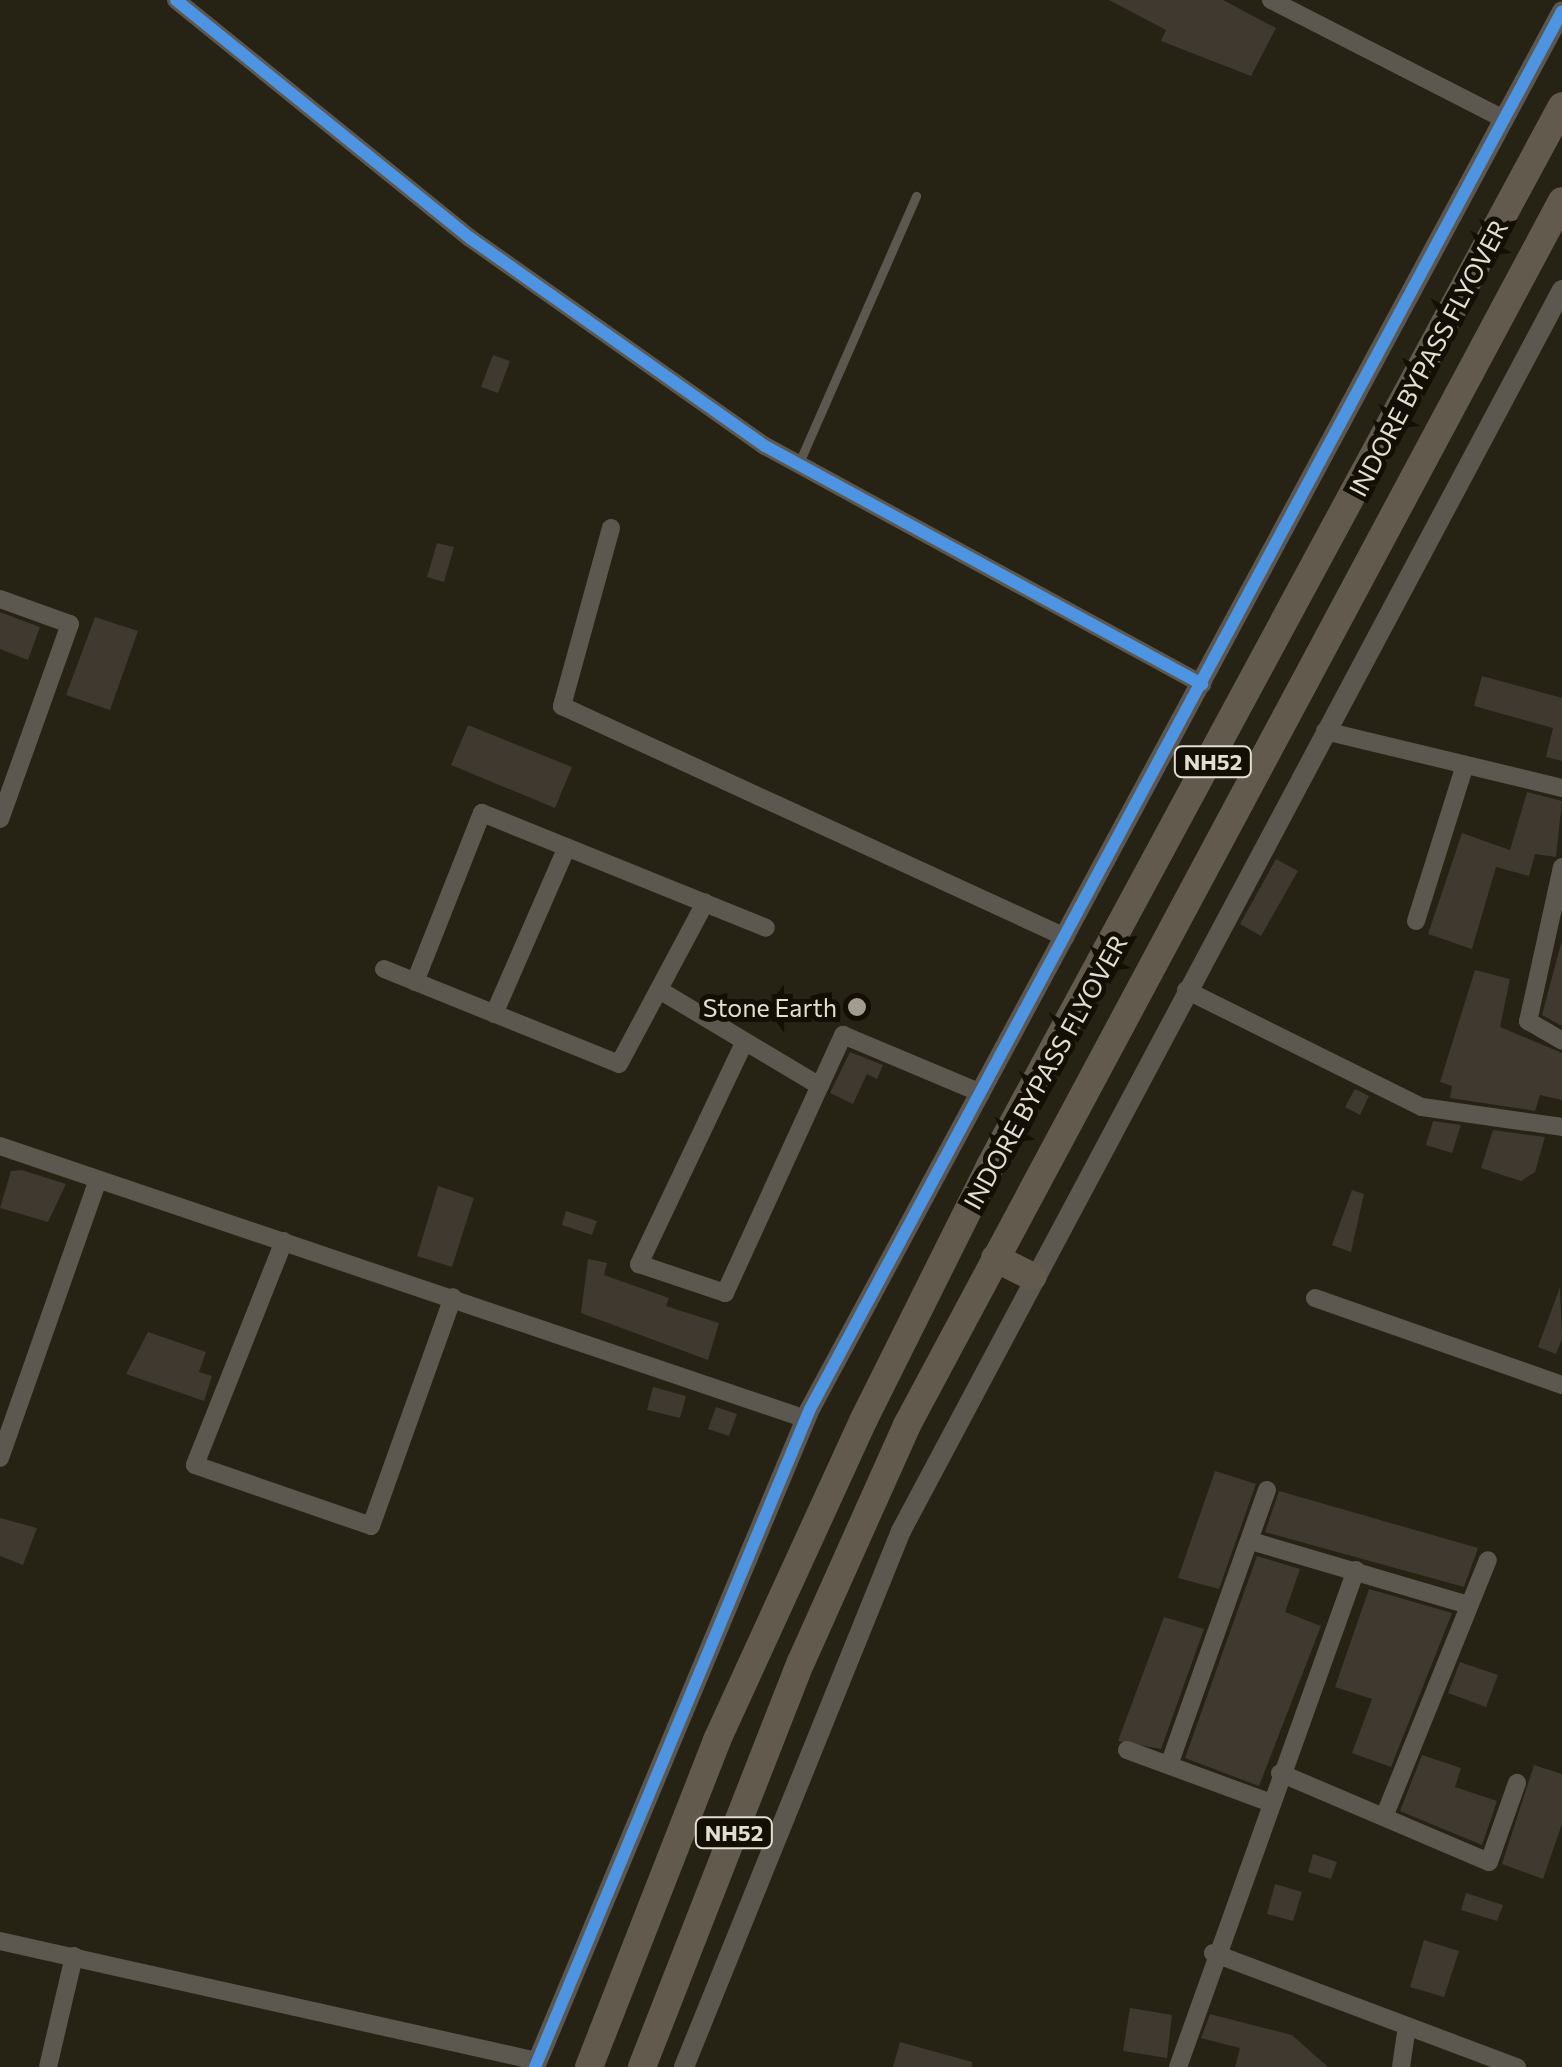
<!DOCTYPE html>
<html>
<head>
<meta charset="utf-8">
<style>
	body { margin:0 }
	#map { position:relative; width:1562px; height:2067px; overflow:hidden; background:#262214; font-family:Commissioner,sans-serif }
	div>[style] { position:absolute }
	.building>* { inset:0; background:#3f3930 }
	.service>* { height:9px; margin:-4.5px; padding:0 4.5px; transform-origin:4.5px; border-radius:4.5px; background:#5c584f }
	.minor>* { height:18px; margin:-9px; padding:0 9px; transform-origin:9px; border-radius:9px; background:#5c584f }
	.tertiary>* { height:20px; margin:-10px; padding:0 10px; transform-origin:10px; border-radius:10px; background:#5c584f }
	.trunk>* { height:28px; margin:-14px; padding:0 14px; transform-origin:14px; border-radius:14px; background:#635a4e }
	.cycleway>* { height:12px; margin:-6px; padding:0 6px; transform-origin:6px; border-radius:6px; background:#4d94e3 }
	.dots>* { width:28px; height:28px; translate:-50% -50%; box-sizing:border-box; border:5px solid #130f05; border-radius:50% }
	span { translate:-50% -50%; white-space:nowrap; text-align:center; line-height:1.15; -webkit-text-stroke:10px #130f05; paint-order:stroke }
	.shield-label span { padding:2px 8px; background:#130f05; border:2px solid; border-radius:8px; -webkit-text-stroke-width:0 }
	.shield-label { font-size:22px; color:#e3decf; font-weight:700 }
	.street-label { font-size:25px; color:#e3decf }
	.poi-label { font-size:25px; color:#e3decf }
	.right { translate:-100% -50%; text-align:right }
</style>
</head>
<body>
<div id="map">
	<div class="building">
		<div style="clip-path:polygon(1109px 0,1223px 0,1276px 28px,1251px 76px,1161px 41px,1166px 30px)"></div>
		<div style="clip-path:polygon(493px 355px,510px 361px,498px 393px,481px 387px)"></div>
		<div style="clip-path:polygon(437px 543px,454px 547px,444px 582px,427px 577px)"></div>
		<div style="clip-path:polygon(0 612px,40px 627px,28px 660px,0 649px)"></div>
		<div style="clip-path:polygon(95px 617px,138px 631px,110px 710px,66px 695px)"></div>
		<div style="clip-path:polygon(1482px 676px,1562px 698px,1562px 761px,1546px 757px,1553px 728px,1474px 706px)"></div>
		<div style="clip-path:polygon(468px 725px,572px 767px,555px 808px,451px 765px)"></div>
		<div style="clip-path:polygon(1527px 792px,1562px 801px,1556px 857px,1535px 854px,1529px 876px,1496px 867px,1472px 949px,1428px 934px,1462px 833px,1510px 850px)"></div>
		<div style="clip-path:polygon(1276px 859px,1298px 871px,1261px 936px,1240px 924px)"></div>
		<div style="clip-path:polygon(1562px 940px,1562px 1026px,1542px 1015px)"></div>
		<div style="clip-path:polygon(1475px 970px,1510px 979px,1500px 1027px,1562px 1053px,1562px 1100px,1540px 1095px,1535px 1111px,1450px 1098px,1452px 1086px,1440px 1082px)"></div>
		<div style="clip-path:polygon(850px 1052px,883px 1065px,877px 1079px,867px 1074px,853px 1104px,830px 1093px)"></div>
		<div style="clip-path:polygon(1355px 1089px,1369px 1096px,1360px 1115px,1345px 1107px)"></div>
		<div style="clip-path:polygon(1433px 1121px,1461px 1125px,1452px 1153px,1426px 1145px)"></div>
		<div style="clip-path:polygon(1493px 1130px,1545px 1137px,1535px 1172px,1521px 1181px,1481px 1168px)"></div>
		<div style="clip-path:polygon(22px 1170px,66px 1184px,48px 1222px,0 1208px,11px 1171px)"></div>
		<div style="clip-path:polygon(438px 1186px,474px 1198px,452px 1267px,417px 1256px)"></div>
		<div style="clip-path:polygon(1352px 1190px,1364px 1194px,1351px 1252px,1332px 1245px)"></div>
		<div style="clip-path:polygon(566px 1211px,597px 1221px,592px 1235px,562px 1225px)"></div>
		<div style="clip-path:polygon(588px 1259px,607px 1263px,604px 1275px,669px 1298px,666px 1306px,719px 1323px,708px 1360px,581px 1313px)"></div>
		<div style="clip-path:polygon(1560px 1287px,1562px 1339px,1556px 1354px,1538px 1347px)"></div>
		<div style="clip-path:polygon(148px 1332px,206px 1352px,199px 1372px,212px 1376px,204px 1401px,126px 1374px)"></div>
		<div style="clip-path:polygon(653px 1387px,686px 1396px,680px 1418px,647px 1410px)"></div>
		<div style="clip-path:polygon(716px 1407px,737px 1414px,729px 1436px,708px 1429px)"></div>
		<div style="clip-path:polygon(1215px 1471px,1256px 1484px,1219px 1589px,1178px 1578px)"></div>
		<div style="clip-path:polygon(1279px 1491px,1478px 1548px,1464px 1587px,1265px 1532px)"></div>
		<div style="clip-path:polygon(0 1518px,37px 1528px,23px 1565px,0 1556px)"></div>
		<div style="clip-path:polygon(1257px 1556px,1300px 1569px,1285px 1612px,1321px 1626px,1259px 1786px,1185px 1758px)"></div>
		<div style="clip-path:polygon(1369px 1589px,1452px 1613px,1391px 1767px,1352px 1753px,1372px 1699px,1335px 1687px)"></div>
		<div style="clip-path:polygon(1164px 1617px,1204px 1629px,1161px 1749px,1118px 1741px)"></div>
		<div style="clip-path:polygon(1460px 1662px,1498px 1675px,1486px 1707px,1448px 1693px)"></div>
		<div style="clip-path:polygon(1422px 1755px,1461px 1768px,1455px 1787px,1497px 1801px,1482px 1845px,1400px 1811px)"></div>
		<div style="clip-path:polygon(1534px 1765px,1562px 1774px,1562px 1824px,1543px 1879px,1502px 1864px)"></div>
		<div style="clip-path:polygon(1313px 1854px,1337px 1862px,1331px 1879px,1308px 1872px)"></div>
		<div style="clip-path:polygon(1275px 1884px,1302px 1892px,1293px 1921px,1267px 1914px)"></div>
		<div style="clip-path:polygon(1466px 1893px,1503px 1905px,1497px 1921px,1461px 1910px)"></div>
		<div style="clip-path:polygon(1424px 1940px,1459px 1951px,1444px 1997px,1410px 1987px)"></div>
		<div style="clip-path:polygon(1130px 2008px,1172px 2015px,1167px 2058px,1123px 2051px)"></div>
		<div style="clip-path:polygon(1210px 2014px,1292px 2035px,1328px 2067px,1235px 2067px,1240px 2048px,1201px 2038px)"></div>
		<div style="clip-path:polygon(900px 2042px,972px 2062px,972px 2067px,893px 2067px)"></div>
	</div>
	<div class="service">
		<div style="left:798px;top:465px;width:294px;rotate:-66.3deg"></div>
	</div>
	<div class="minor">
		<div style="left:176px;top:0;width:378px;rotate:39deg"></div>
		<div style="left:470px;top:238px;width:361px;rotate:35.2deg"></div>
		<div style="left:765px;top:446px;width:498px;rotate:28.6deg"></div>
		<div style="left:1271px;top:0;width:262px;rotate:27.1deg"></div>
		<div style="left:611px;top:528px;width:185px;rotate:105.4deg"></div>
		<div style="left:562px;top:706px;width:554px;rotate:24.67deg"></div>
		<div style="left:0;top:599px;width:74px;rotate:19.7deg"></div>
		<div style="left:70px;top:624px;width:207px;rotate:109.7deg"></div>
		<div style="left:1325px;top:731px;width:244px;rotate:13.5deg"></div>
		<div style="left:1562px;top:867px;width:158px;rotate:102.4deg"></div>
		<div style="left:1528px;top:1021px;width:39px;rotate:30deg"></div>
		<div style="left:1416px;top:921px;width:160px;rotate:-72.6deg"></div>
		<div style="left:384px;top:969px;width:253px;rotate:22deg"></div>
		<div style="left:619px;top:1064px;width:183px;rotate:-61.9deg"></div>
		<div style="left:415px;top:982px;width:182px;rotate:-68.4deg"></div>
		<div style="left:482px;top:813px;width:306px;rotate:22deg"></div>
		<div style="left:1186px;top:990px;width:263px;rotate:26.4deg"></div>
		<div style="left:1422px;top:1107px;width:141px;rotate:8.1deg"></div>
		<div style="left:661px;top:991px;width:185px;rotate:30.9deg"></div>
		<div style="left:494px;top:1014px;width:182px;rotate:-66.4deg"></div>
		<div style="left:744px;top:1043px;width:245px;rotate:115.4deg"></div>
		<div style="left:639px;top:1264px;width:91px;rotate:18.6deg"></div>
		<div style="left:725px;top:1293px;width:284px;rotate:-65.4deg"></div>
		<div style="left:843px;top:1035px;width:150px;rotate:22.8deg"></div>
		<div style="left:0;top:1146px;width:851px;rotate:18.71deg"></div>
		<div style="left:284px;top:1241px;width:241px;rotate:111.7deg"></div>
		<div style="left:195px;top:1465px;width:186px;rotate:19.1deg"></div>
		<div style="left:371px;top:1526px;width:243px;rotate:-70.3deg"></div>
		<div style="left:1315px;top:1298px;width:262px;rotate:19.4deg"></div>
		<div style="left:0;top:1458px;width:295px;rotate:-70.6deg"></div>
		<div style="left:1251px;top:1541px;width:227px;rotate:16.4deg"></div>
		<div style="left:1127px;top:1750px;width:150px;rotate:20.2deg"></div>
		<div style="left:1169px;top:1765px;width:292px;rotate:-70.4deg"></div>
		<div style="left:1280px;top:1773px;width:227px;rotate:23.1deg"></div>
		<div style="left:1489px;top:1862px;width:84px;rotate:-70.5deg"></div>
		<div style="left:1384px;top:1817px;width:277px;rotate:-68deg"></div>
		<div style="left:0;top:1941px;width:550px;rotate:12.6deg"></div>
		<div style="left:1213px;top:1953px;width:325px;rotate:20.6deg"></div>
		<div style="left:48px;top:2067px;width:114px;rotate:-76.8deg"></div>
		<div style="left:1178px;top:2067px;width:528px;rotate:-70.3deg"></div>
		<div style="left:1401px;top:2067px;width:41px;rotate:-81.7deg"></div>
	</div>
	<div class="tertiary">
		<div style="left:535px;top:2067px;width:713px;rotate:-67.32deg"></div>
		<div style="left:810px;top:1409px;width:1587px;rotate:-61.72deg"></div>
		<div style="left:684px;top:2067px;width:578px;rotate:-67.96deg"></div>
		<div style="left:901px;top:1531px;width:1406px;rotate:-61.96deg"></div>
	</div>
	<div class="trunk">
		<div style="left:995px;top:1258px;width:42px;rotate:26.6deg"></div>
		<div style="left:589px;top:2067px;width:351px;rotate:-68.6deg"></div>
		<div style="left:717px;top:1740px;width:353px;rotate:-65.4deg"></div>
		<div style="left:864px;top:1419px;width:283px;rotate:-63.5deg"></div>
		<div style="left:990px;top:1166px;width:1204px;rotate:-61.65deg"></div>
		<div style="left:642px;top:2067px;width:435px;rotate:-68.6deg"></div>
		<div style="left:801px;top:1662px;width:260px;rotate:-65.9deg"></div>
		<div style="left:907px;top:1425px;width:1388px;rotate:-61.85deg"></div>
	</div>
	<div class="cycleway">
		<div style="left:176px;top:0;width:378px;rotate:39deg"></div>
		<div style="left:470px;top:238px;width:361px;rotate:35.2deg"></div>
		<div style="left:765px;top:446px;width:498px;rotate:28.6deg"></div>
		<div style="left:535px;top:2067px;width:713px;rotate:-67.32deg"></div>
		<div style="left:810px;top:1409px;width:1587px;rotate:-61.72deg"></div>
	</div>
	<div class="dots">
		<div style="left:857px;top:1007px;background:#a19c8e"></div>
	</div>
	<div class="shield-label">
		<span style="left:1213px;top:762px">NH52</span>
		<span style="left:734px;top:1833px">NH52</span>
	</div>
	<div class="street-label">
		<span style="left:1428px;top:358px;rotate:-62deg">INDORE BYPASS FLYOVER</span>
		<span style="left:1045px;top:1072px;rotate:-61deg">INDORE BYPASS FLYOVER</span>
	</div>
	<div class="poi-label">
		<span class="right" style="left:837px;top:1007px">Stone Earth</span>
	</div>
</div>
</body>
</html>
